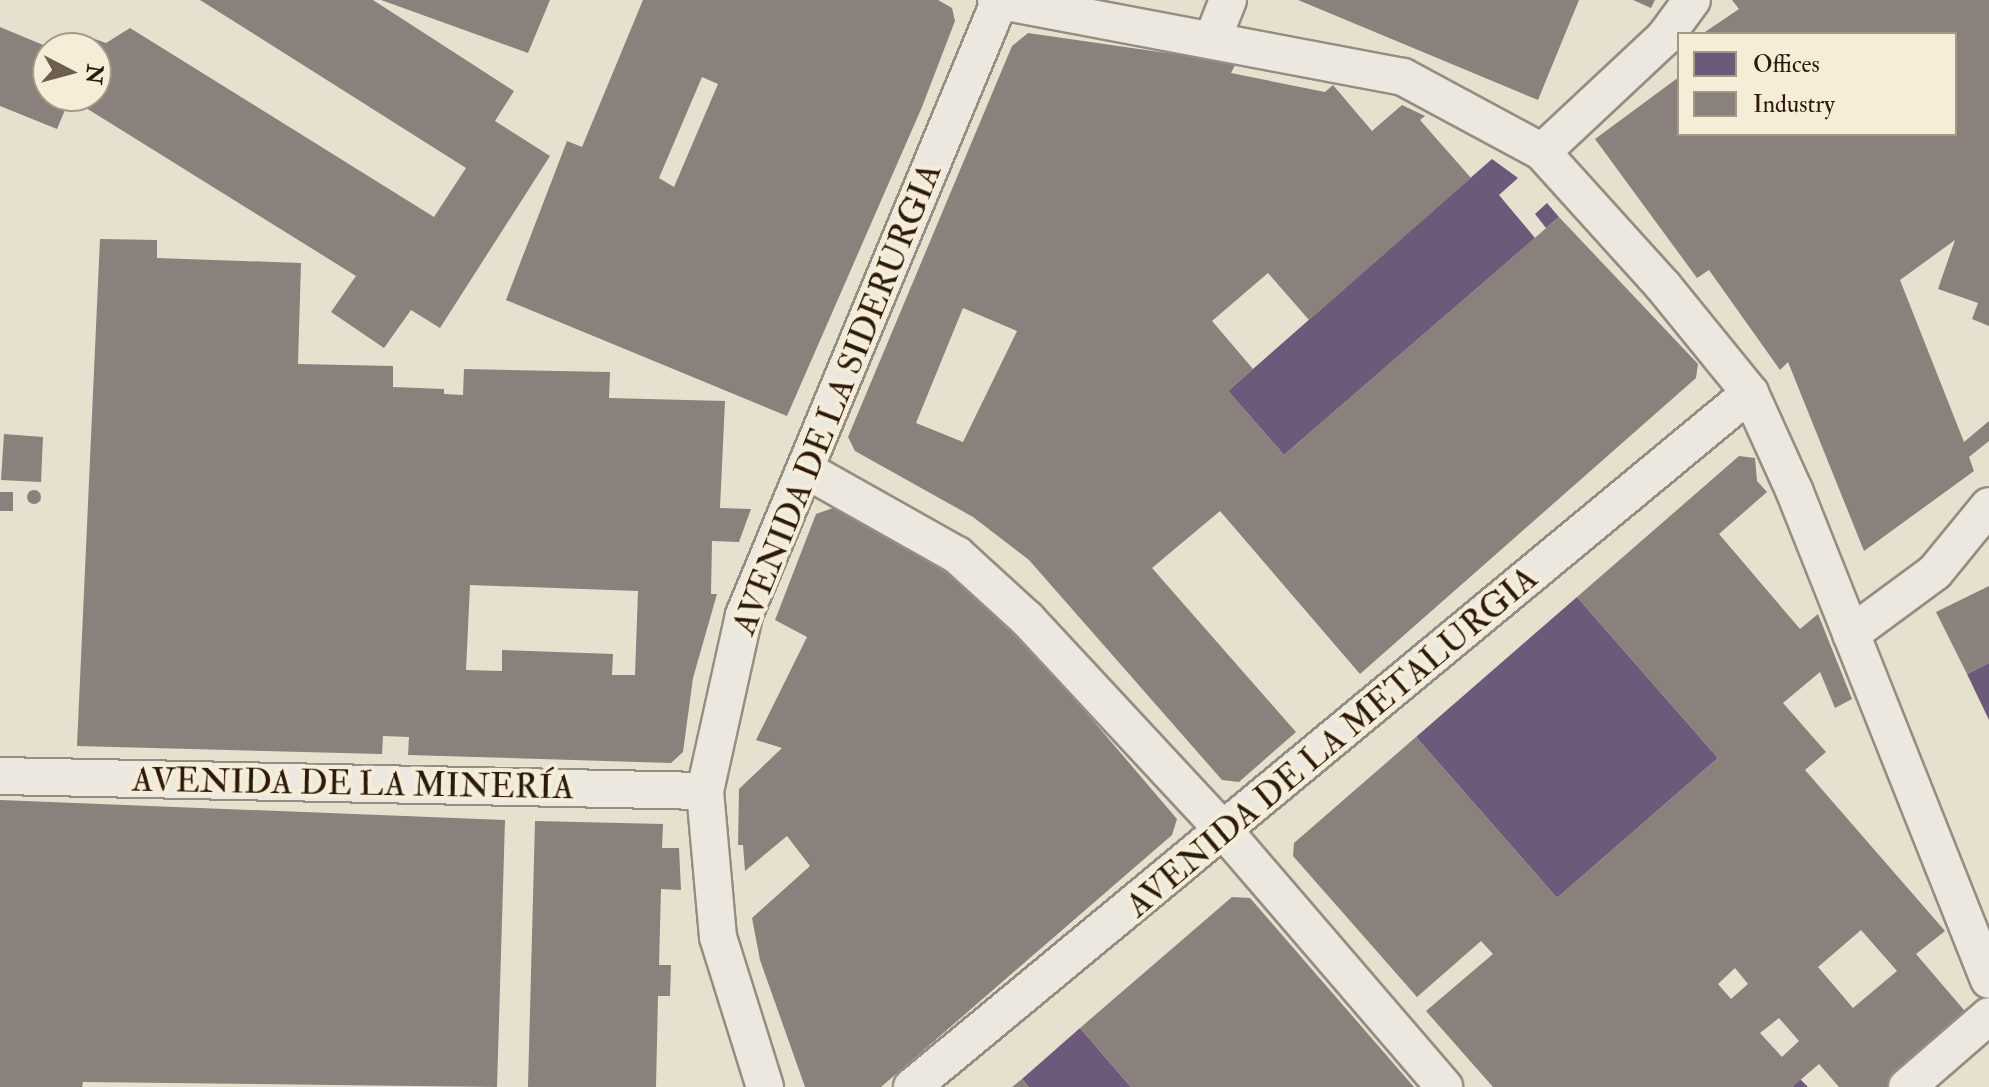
<!DOCTYPE html>
<html>
<head>
<meta charset="utf-8">
<style>
	body { margin:0 }
	#map { position:relative; width:1989px; height:1087px; overflow:hidden; background:#e6e0ce; font-family:"IM FELL Double Pica",serif }
	div>[style] { position:absolute }
	.offices>* { inset:0; background:#6d597a }
	.industry>* { inset:0; background:#8a817c }
	.round { border-radius:50% }
	.roads { filter:drop-shadow(2px 0 #948e82) drop-shadow(-2px 0 #948e82) drop-shadow(0 2px #948e82) drop-shadow(0 -2px #948e82) }
	.minor>* { height:36px; margin:-18px; padding:0 18px; transform-origin:18px; border-radius:18px; background:#ece8df }
	span { translate:-50% -50%; white-space:nowrap; text-align:center; line-height:1.15; -webkit-text-stroke:8px #f6edd9; paint-order:stroke }
	.street-label { font-size:34px; color:#2c1909 }
	.legend { position:absolute; left:1677px; top:32px; width:280px; height:104px; box-sizing:border-box; background:#f6edd9; border:2px solid #a59886; margin:0; padding:10px 14px; list-style:none; font-size:24px; color:#2c1909 }
	.legend li { display:flex; align-items:center; gap:16px; height:40px }
	.legend b { width:40px; border:2px solid #a59886 }
	.north { position:absolute; left:32px; top:32px; width:80px; height:80px; box-sizing:border-box; background:#f6edd9; border:2px solid #a59886; border-radius:50%; rotate:96deg; font-size:22px; font-weight:700; line-height:32px; text-align:center; color:#2c1909 }
	.north::after { content:''; display:block; margin:auto; width:28px; height:36px; background:#6d5f4e; clip-path:polygon(50% 0,100% 100%,50% 72%,0 100%) }
</style>
</head>
<body>
<div id="map">
	<div class="offices">
		<div style="clip-path:polygon(1492px 159px,1518px 178px,1499px 195px,1535px 238px,1284px 455px,1228px 391px)"></div>
		<div style="clip-path:polygon(1547px 203px,1559px 217px,1546px 228px,1535px 214px)"></div>
		<div style="clip-path:polygon(1577px 597px,1718px 758px,1557px 898px,1416px 737px)"></div>
		<div style="clip-path:polygon(1989px 663px,1989px 720px,1967px 674px)"></div>
		<div style="clip-path:polygon(1080px 1028px,1131px 1087px,1029px 1087px,1022px 1079px)"></div>
		<div style="clip-path:polygon(1800px 1079px,1808px 1087px,1792px 1087px)"></div>
	</div>
	<div class="industry">
		<div style="clip-path:polygon(200px 0,373px 0,514px 91px,495px 121px,550px 156px,440px 328px,411px 310px,384px 348px,331px 312px,356px 276px,70px 98px,57px 129px,0 106px,0 27px,48px 47px,48px 96px,96px 96px,96px 48px,88px 48px,92px 38px,106px 43px,130px 28px,434px 217px,466px 168px)"></div>
		<div style="clip-path:polygon(381px 0,550px 0,528px 53px)"></div>
		<div style="clip-path:polygon(evenodd,643px 0,938px 0,952px 8px,955px 21px,922px 107px,787px 416px,506px 300px,567px 141px,582px 147px,643px 0,702px 77px,718px 84px,674px 187px,659px 178px,702px 77px)"></div>
		<div style="clip-path:polygon(1298px 0,1579px 0,1538px 100px)"></div>
		<div style="clip-path:polygon(1633px 0,1655px 0,1651px 8px)"></div>
		<div style="clip-path:polygon(1732px 0,1989px 0,1989px 326px,1972px 319px,1978px 303px,1938px 289px,1955px 240px,1900px 280px,1964px 442px,1989px 421px,1989px 441px,1969px 457px,1974px 471px,1864px 551px,1788px 362px,1780px 370px,1709px 270px,1697px 278px,1595px 139px,1679px 77px,1679px 134px,1955px 134px,1955px 34px,1702px 34px,1739px 9px)"></div>
		<div style="clip-path:polygon(evenodd,1028px 33px,1236px 63px,1231px 73px,1325px 92px,1333px 85px,1372px 131px,1402px 105px,1425px 116px,1420px 120px,1471px 178px,1309px 320px,1268px 273px,1212px 321px,1253px 369px,1228px 391px,1284px 455px,1559px 217px,1698px 364px,1696px 378px,1360px 674px,1220px 511px,1152px 568px,1296px 732px,1239px 782px,1222px 780px,1029px 560px,973px 517px,855px 451px,848px 437px,1012px 46px,1028px 33px,963px 308px,1017px 331px,963px 442px,916px 423px,963px 308px)"></div>
		<div style="clip-path:polygon(evenodd,100px 239px,157px 240px,157px 258px,301px 263px,298px 364px,393px 366px,393px 387px,444px 389px,444px 394px,463px 395px,464px 369px,610px 372px,609px 398px,725px 401px,720px 508px,751px 509px,739px 542px,712px 541px,711px 594px,717px 594px,693px 678px,683px 752px,671px 763px,408px 755px,409px 737px,383px 736px,382px 754px,77px 746px,100px 239px,470px 585px,638px 591px,635px 675px,612px 675px,613px 654px,502px 650px,502px 671px,466px 670px,470px 585px)"></div>
		<div style="clip-path:polygon(4px 434px,43px 437px,41px 482px,1px 480px)"></div>
		<div style="clip-path:polygon(evenodd,1739px 456px,1755px 458px,1757px 481px,1767px 492px,1719px 534px,1800px 629px,1818px 614px,1852px 699px,1835px 708px,1820px 672px,1783px 703px,1826px 752px,1805px 770px,1945px 931px,1916px 954px,1970px 1017px,1890px 1087px,1839px 1087px,1819px 1064px,1792px 1087px,1493px 1087px,1426px 1011px,1493px 954px,1481px 941px,1417px 997px,1293px 856px,1294px 843px,1416px 737px,1557px 898px,1718px 758px,1577px 597px,1739px 456px,1861px 930px,1897px 971px,1853px 1008px,1818px 967px,1861px 930px,1739px 456px,1735px 968px,1748px 984px,1731px 999px,1718px 984px,1735px 968px,1739px 456px,1779px 1018px,1799px 1041px,1782px 1057px,1760px 1033px,1779px 1018px)"></div>
		<div class="round" style="left:27px;top:490px;width:14px;height:14px"></div>
		<div style="clip-path:polygon(0 492px,13px 492px,13px 511px,0 511px)"></div>
		<div style="clip-path:polygon(833px 508px,906px 546px,968px 588px,1044px 663px,1177px 819px,1172px 835px,881px 1087px,805px 1087px,760px 960px,752px 918px,810px 866px,787px 836px,745px 871px,743px 845px,738px 845px,739px 789px,782px 748px,756px 740px,807px 637px,775px 620px,816px 514px)"></div>
		<div style="clip-path:polygon(1989px 586px,1989px 663px,1967px 674px,1936px 612px)"></div>
		<div style="clip-path:polygon(0 800px,505px 820px,497px 1087px,83px 1082px,82px 1087px,0 1087px)"></div>
		<div style="clip-path:polygon(535px 821px,663px 824px,662px 848px,679px 848px,681px 890px,661px 889px,659px 965px,671px 965px,670px 996px,658px 996px,656px 1087px,528px 1087px)"></div>
		<div style="clip-path:polygon(1232px 897px,1250px 898px,1414px 1087px,1131px 1087px,1080px 1028px)"></div>
		<div style="clip-path:polygon(1022px 1079px,1029px 1087px,1012px 1087px)"></div>
	</div>
	<div class="roads">
		<div class="minor">
			<div style="left:996px;top:0;width:414px;rotate:10.7deg"></div>
			<div style="left:1403px;top:77px;width:158px;rotate:28.3deg"></div>
			<div style="left:1542px;top:152px;width:182px;rotate:47.9deg"></div>
			<div style="left:1664px;top:287px;width:136px;rotate:50.9deg"></div>
			<div style="left:1750px;top:393px;width:107px;rotate:65.6deg"></div>
			<div style="left:1794px;top:490px;width:527px;rotate:68.3deg"></div>
			<div style="left:1213px;top:38px;width:41px;rotate:-68.5deg"></div>
			<div style="left:1542px;top:152px;width:167px;rotate:-43.1deg"></div>
			<div style="left:1664px;top:38px;width:47px;rotate:-53.6deg"></div>
			<div style="left:806px;top:470px;width:173px;rotate:29.4deg"></div>
			<div style="left:957px;top:555px;width:95px;rotate:42.4deg"></div>
			<div style="left:1027px;top:619px;width:291px;rotate:47.1deg"></div>
			<div style="left:1225px;top:832px;width:336px;rotate:49.3deg"></div>
			<div style="left:1851px;top:634px;width:104px;rotate:-36.4deg"></div>
			<div style="left:1935px;top:572px;width:85px;rotate:-50.7deg"></div>
			<div style="left:0;top:776px;width:705px;rotate:1.22deg"></div>
			<div style="left:765px;top:1087px;width:157px;rotate:-107.4deg"></div>
			<div style="left:718px;top:937px;width:147px;rotate:-95.1deg"></div>
			<div style="left:705px;top:791px;width:180px;rotate:-77.5deg"></div>
			<div style="left:744px;top:615px;width:666px;rotate:-67.4deg"></div>
			<div style="left:912px;top:1087px;width:1088px;rotate:-39.63deg"></div>
			<div style="left:1907px;top:1087px;width:108px;rotate:-40.9deg"></div>
		</div>
	</div>
	<div class="street-label">
		<span style="left:837px;top:399px;rotate:-68deg">AVENIDA DE LA SIDERURGIA</span>
		<span style="left:1332px;top:742px;rotate:-40deg">AVENIDA DE LA METALURGIA</span>
		<span style="left:353px;top:784px;rotate:1deg">AVENIDA DE LA MINERÍA</span>
	</div>
	<ul class="legend">
	<li><b style="height:22px;background:#6d597a"></b>Offices</li>
	<li><b style="height:22px;background:#8a817c"></b>Industry</li>
	</ul>
	<div class="north">N</div>
</div>
</body>
</html>
